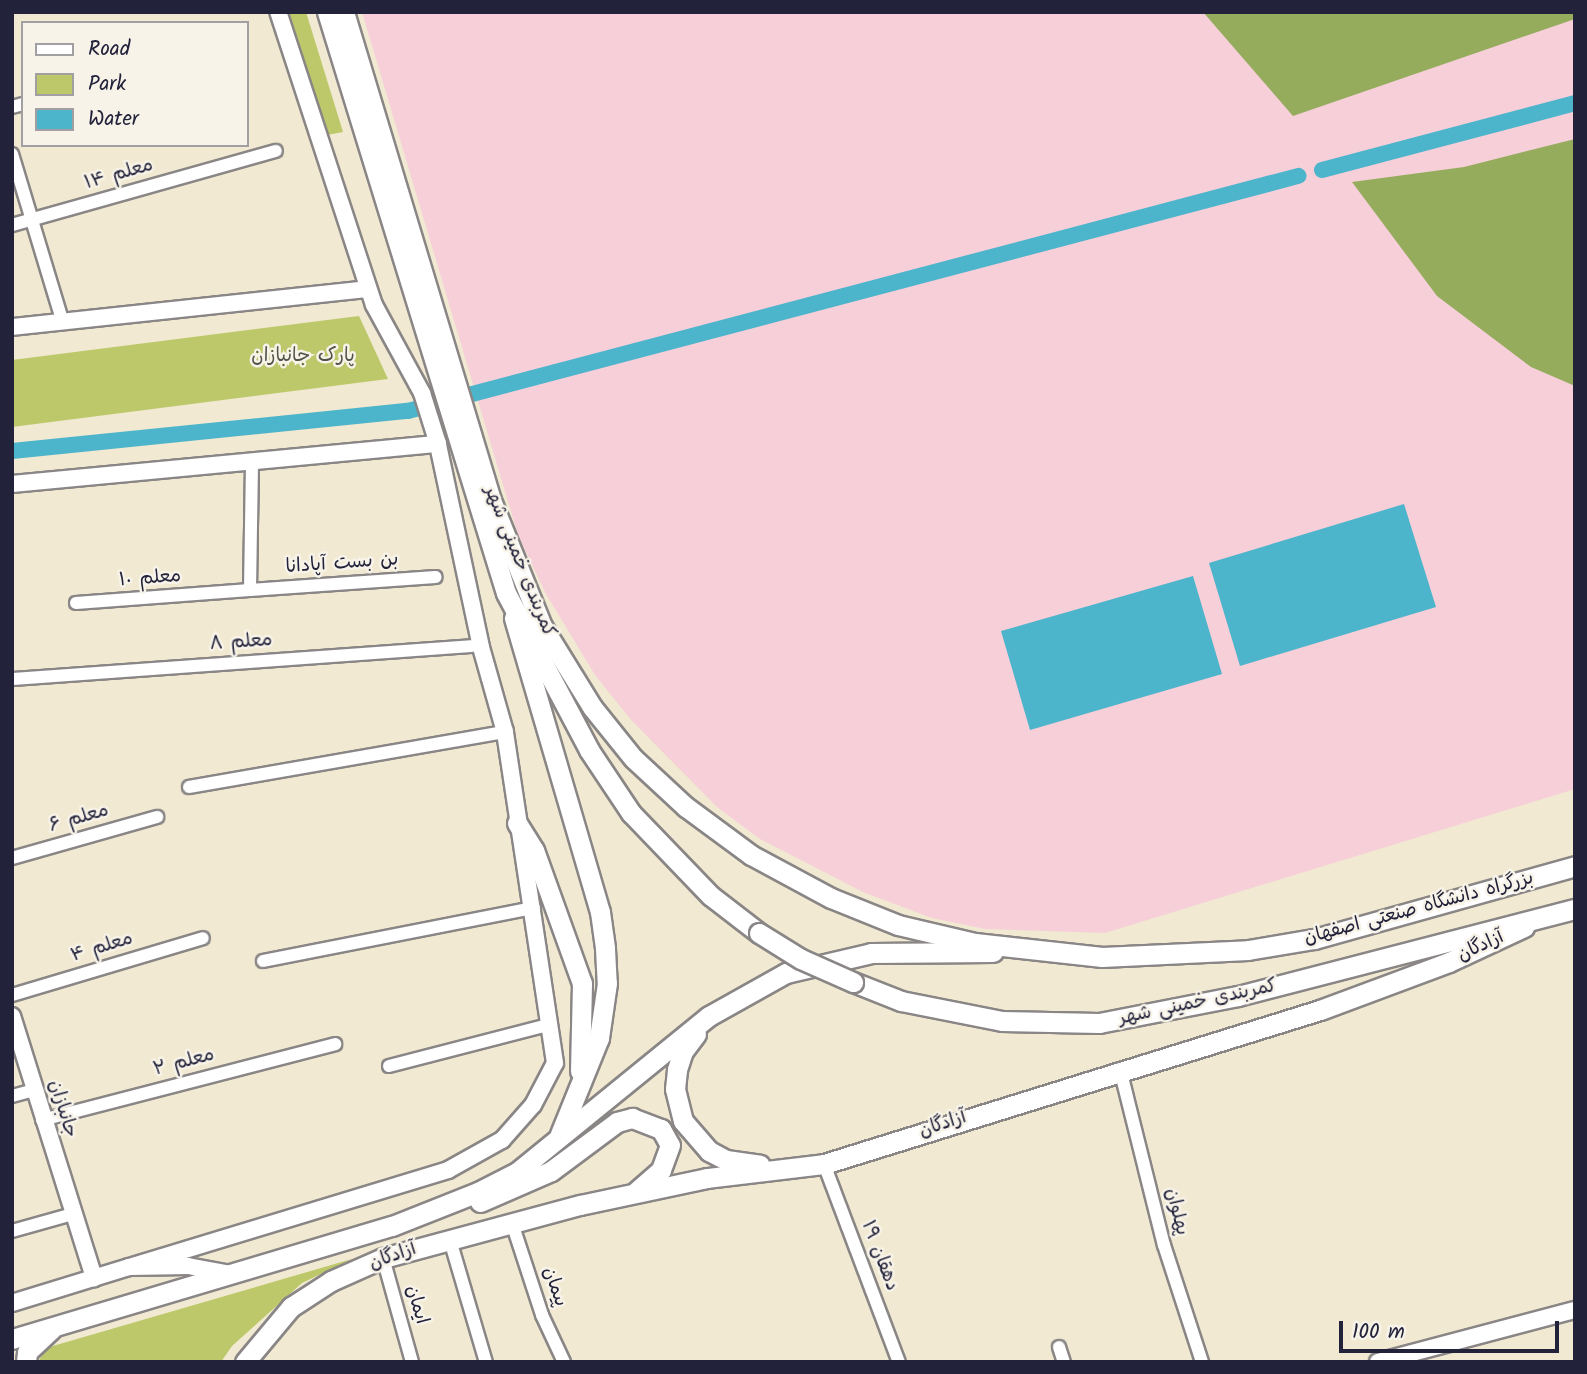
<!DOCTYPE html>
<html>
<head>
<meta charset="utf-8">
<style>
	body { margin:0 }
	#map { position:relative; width:1587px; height:1374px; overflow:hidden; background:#f1e9d1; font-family:Kalam,"Playpen Sans Arabic",sans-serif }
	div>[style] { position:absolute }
	.built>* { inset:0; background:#f6cfd9 }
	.green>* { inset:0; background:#bcc869 }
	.forest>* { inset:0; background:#95ac5d }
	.water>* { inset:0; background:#4cb4cb }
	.canal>* { height:16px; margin:-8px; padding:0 8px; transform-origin:8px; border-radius:8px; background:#4cb4cb }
	.roads { filter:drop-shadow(2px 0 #8a8686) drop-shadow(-2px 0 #8a8686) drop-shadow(0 2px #8a8686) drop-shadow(0 -2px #8a8686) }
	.minor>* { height:12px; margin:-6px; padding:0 6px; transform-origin:6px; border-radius:6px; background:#fff }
	.tertiary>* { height:16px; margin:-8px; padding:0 8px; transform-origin:8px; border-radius:8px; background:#fff }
	.primary>* { height:19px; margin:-9.5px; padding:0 9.5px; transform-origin:9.5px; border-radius:9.5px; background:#fff }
	.trunk>* { height:19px; margin:-9.5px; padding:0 9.5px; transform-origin:9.5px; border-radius:9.5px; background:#fff }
	.bridges { filter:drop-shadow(2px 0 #8a8686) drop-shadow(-2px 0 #8a8686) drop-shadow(0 2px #8a8686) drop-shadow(0 -2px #8a8686) }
	.trunk-bridge>* { height:19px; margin:-9.5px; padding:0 9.5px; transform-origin:9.5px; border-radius:9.5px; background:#fff }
	span { translate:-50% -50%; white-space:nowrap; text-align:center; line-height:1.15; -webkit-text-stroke:5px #f7f3e8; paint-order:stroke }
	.street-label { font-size:19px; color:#22223b }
	.park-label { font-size:19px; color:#505449 }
	.frame { position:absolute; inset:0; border:14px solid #22223b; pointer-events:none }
	.legend { position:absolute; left:21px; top:21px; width:228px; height:126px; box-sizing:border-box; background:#f7f3e8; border:2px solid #a29fa3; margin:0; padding:9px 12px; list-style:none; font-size:21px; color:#22223b }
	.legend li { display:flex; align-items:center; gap:14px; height:35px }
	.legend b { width:35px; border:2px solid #a29fa3 }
	.scale { position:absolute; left:1339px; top:1321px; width:220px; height:32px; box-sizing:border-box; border:4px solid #22223b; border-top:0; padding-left:9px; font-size:21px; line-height:24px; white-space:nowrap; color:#22223b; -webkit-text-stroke:5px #f7f3e8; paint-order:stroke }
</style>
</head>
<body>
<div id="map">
	<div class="built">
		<div style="clip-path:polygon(362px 12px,1575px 12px,1575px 789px,1105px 933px,985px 929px,932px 918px,863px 892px,760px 839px,717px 807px,632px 721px,595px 675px,546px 594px,518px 535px)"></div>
	</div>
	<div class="green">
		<div style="clip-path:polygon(283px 12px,306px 12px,343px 132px,316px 137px)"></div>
		<div style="clip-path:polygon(359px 316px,388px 379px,12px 427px,12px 360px)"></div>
		<div style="clip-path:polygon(352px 1259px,302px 1283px,232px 1346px,221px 1362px,38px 1362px,46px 1348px)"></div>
	</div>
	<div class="forest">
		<div style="clip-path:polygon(1203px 12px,1575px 12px,1575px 19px,1293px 116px)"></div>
		<div style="clip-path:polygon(1575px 139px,1575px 386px,1531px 367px,1437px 296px,1352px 182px,1464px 167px)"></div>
	</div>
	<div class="water">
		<div style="clip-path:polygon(1404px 504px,1436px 607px,1240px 666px,1209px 563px)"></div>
		<div style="clip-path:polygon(1193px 576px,1222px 674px,1030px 730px,1001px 631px)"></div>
	</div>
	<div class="canal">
		<div style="left:1322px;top:170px;width:262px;rotate:-14.8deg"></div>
		<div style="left:12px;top:451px;width:398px;rotate:-5.8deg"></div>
		<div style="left:408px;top:411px;width:921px;rotate:-14.79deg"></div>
	</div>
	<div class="roads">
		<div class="minor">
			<div style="left:12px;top:107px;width:11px;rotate:-15deg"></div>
			<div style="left:12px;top:154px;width:173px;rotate:73.2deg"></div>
			<div style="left:12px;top:225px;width:274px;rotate:-15.7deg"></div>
			<div style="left:250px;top:590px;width:186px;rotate:-4deg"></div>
			<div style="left:76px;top:603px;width:174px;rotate:-4.3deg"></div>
			<div style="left:250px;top:590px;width:129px;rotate:-89.1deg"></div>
			<div style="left:12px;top:679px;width:461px;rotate:-4.1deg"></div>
			<div style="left:189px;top:787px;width:321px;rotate:-9.9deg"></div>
			<div style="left:12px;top:858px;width:151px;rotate:-15.8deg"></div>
			<div style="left:263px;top:961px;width:276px;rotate:-11.1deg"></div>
			<div style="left:12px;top:995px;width:199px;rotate:-16.6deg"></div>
			<div style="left:389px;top:1066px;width:167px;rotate:-14.5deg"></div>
			<div style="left:1120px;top:1069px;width:181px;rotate:76deg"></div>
			<div style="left:1164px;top:1245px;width:123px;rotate:72deg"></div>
			<div style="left:12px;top:1096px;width:23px;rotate:-15deg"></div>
			<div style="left:42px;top:1120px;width:303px;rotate:-14.5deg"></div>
			<div style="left:824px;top:1164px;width:212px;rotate:69.3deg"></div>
			<div style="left:512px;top:1223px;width:97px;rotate:71.9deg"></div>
			<div style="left:542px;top:1315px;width:52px;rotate:64.9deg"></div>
			<div style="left:12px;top:1231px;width:63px;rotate:-15.6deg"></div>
			<div style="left:450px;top:1240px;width:127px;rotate:73.6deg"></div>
			<div style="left:383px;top:1258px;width:108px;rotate:74.4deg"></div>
			<div style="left:1059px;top:1347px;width:16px;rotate:72deg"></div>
		</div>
		<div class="tertiary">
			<div style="left:12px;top:327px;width:358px;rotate:-6.1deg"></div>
			<div style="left:12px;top:484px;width:428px;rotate:-5.4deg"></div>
			<div style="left:12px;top:1016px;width:275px;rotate:72.6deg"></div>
			<div style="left:129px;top:1267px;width:333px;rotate:-16.9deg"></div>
			<div style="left:448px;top:1170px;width:62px;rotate:-29.1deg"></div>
			<div style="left:502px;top:1140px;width:47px;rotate:-48.5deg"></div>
			<div style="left:533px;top:1105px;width:47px;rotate:-62.4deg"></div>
			<div style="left:555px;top:1063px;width:335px;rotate:-98.6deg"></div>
			<div style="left:505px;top:732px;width:88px;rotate:-105.8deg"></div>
			<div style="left:481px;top:647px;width:208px;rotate:-102deg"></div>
			<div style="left:438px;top:444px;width:53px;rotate:-107.4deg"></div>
			<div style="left:422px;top:393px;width:100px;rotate:-118.6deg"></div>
			<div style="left:374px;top:305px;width:308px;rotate:-108.1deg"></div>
			<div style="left:12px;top:1303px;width:122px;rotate:-17.1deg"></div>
			<div style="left:129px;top:1267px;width:59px;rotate:-1deg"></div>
			<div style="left:188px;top:1266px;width:44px;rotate:10.5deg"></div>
			<div style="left:1378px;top:1362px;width:204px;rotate:-14.8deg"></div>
		</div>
		<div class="primary">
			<div style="left:514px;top:618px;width:306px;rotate:73.7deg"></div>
			<div style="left:600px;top:912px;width:37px;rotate:82deg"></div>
			<div style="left:605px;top:949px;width:34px;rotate:87deg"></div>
			<div style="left:607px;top:983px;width:56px;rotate:98.3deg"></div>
			<div style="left:599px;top:1038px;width:104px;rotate:112.1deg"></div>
			<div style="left:517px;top:823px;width:32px;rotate:58deg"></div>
			<div style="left:534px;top:850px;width:141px;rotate:70.2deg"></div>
			<div style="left:582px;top:983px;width:88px;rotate:91.3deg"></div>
			<div style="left:696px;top:1034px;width:21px;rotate:127deg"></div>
			<div style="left:683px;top:1051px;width:20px;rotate:108deg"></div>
			<div style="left:677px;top:1070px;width:19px;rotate:96deg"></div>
			<div style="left:675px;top:1089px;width:33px;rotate:76deg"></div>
			<div style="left:683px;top:1121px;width:40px;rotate:49deg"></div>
			<div style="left:709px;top:1151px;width:19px;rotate:28deg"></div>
			<div style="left:726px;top:1160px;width:34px;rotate:8deg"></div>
			<div style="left:480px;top:1202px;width:77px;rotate:-23.6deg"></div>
			<div style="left:551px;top:1171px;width:82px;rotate:-36.6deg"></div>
			<div style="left:617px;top:1122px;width:16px;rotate:-15deg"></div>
			<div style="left:632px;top:1118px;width:31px;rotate:21deg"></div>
			<div style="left:661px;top:1129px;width:18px;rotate:61deg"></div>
			<div style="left:670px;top:1145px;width:27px;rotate:110deg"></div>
			<div style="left:661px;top:1170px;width:32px;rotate:139deg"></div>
			<div style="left:12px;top:1339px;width:396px;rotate:-16.6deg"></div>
			<div style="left:392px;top:1226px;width:92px;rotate:-21.6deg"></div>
			<div style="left:478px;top:1192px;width:44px;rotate:-27.1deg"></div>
			<div style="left:517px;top:1172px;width:247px;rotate:-39.1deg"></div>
			<div style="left:709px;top:1016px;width:88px;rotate:-29.2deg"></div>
			<div style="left:786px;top:973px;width:87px;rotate:-13.2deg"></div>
			<div style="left:871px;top:953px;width:122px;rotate:-0.5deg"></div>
			<div style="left:26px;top:1362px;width:10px;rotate:-84deg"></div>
			<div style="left:27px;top:1352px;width:34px;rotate:-43deg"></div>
			<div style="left:245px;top:1362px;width:72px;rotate:-50.1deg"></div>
			<div style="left:291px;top:1307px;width:48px;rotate:-33deg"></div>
			<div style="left:331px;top:1281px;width:57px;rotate:-23.9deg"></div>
			<div style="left:383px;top:1258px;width:204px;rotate:-15.1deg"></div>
			<div style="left:580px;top:1205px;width:130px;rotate:-12deg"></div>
			<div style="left:707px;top:1178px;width:118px;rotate:-6.8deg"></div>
			<div style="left:824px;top:1164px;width:519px;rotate:-17.25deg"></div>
			<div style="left:1320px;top:1010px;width:138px;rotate:-20.4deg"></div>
			<div style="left:1449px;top:962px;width:83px;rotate:-25deg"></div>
		</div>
		<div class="trunk">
			<div style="left:327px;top:12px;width:608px;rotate:72.88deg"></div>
			<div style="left:506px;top:593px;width:178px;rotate:62.1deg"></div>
			<div style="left:589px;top:750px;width:76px;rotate:56.3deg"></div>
			<div style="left:631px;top:813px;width:115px;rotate:46.1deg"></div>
			<div style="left:711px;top:896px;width:61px;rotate:37.6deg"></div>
			<div style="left:344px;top:12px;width:510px;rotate:73.24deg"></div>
			<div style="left:491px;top:500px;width:136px;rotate:68deg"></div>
			<div style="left:542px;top:626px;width:95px;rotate:58.3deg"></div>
			<div style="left:592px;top:707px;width:65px;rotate:51.2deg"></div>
			<div style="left:633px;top:758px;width:72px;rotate:42.8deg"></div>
			<div style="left:686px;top:807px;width:81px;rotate:36.4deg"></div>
			<div style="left:751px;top:855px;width:91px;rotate:28.3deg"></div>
			<div style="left:831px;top:898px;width:72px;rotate:21.9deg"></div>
			<div style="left:898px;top:925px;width:79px;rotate:13.2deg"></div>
			<div style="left:975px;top:943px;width:128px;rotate:6.3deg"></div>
			<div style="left:1102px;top:957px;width:146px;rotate:-2.7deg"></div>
			<div style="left:1248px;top:950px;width:67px;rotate:-9.5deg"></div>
			<div style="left:1314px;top:939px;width:271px;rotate:-15.6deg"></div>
			<div style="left:853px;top:982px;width:52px;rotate:21.6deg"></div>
			<div style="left:901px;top:1001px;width:103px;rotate:11.2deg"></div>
			<div style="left:1002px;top:1021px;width:97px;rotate:1.2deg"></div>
			<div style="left:1099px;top:1023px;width:142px;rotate:-11deg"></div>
			<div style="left:1238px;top:996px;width:348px;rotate:-14.5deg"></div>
		</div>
	</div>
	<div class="bridges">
		<div class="trunk-bridge">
			<div style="left:759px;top:933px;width:49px;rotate:31.8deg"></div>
			<div style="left:801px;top:959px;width:57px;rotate:23.9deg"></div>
		</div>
	</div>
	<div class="street-label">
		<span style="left:119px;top:175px;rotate:-16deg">معلم ۱۴</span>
		<span style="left:519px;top:562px;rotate:68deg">کمربندی خمینی شهر</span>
		<span style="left:342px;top:564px;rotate:-4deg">بن بست آپادانا</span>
		<span style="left:150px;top:579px;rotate:-4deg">معلم ۱۰</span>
		<span style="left:241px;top:643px;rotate:-4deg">معلم ۸</span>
		<span style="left:79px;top:819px;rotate:-16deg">معلم ۶</span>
		<span style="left:1419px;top:909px;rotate:-15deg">بزرگراه دانشگاه صنعتی اصفهان</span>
		<span style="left:1481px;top:947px;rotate:-25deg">آزادگان</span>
		<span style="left:102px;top:948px;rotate:-17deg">معلم ۴</span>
		<span style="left:1198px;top:1003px;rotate:-12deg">کمربندی خمینی شهر</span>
		<span style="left:184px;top:1063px;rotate:-15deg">معلم ۲</span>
		<span style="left:62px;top:1109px;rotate:73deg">جانبازان</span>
		<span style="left:943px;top:1125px;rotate:-18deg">آزادگان</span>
		<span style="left:1176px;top:1212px;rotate:76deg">پهلوان</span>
		<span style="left:879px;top:1256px;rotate:69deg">دهقان ۱۹</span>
		<span style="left:393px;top:1257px;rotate:-19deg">آزادگان</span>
		<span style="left:554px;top:1287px;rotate:71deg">پیمان</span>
		<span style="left:416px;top:1305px;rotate:74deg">ایمان</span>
	</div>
	<div class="park-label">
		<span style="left:303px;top:357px">پارک جانبازان</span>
	</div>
	<div class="frame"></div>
	<ul class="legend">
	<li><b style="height:9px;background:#fff"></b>Road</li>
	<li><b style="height:19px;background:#bcc869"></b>Park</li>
	<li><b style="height:19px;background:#4cb4cb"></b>Water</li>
	</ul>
	<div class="scale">100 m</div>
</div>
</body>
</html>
